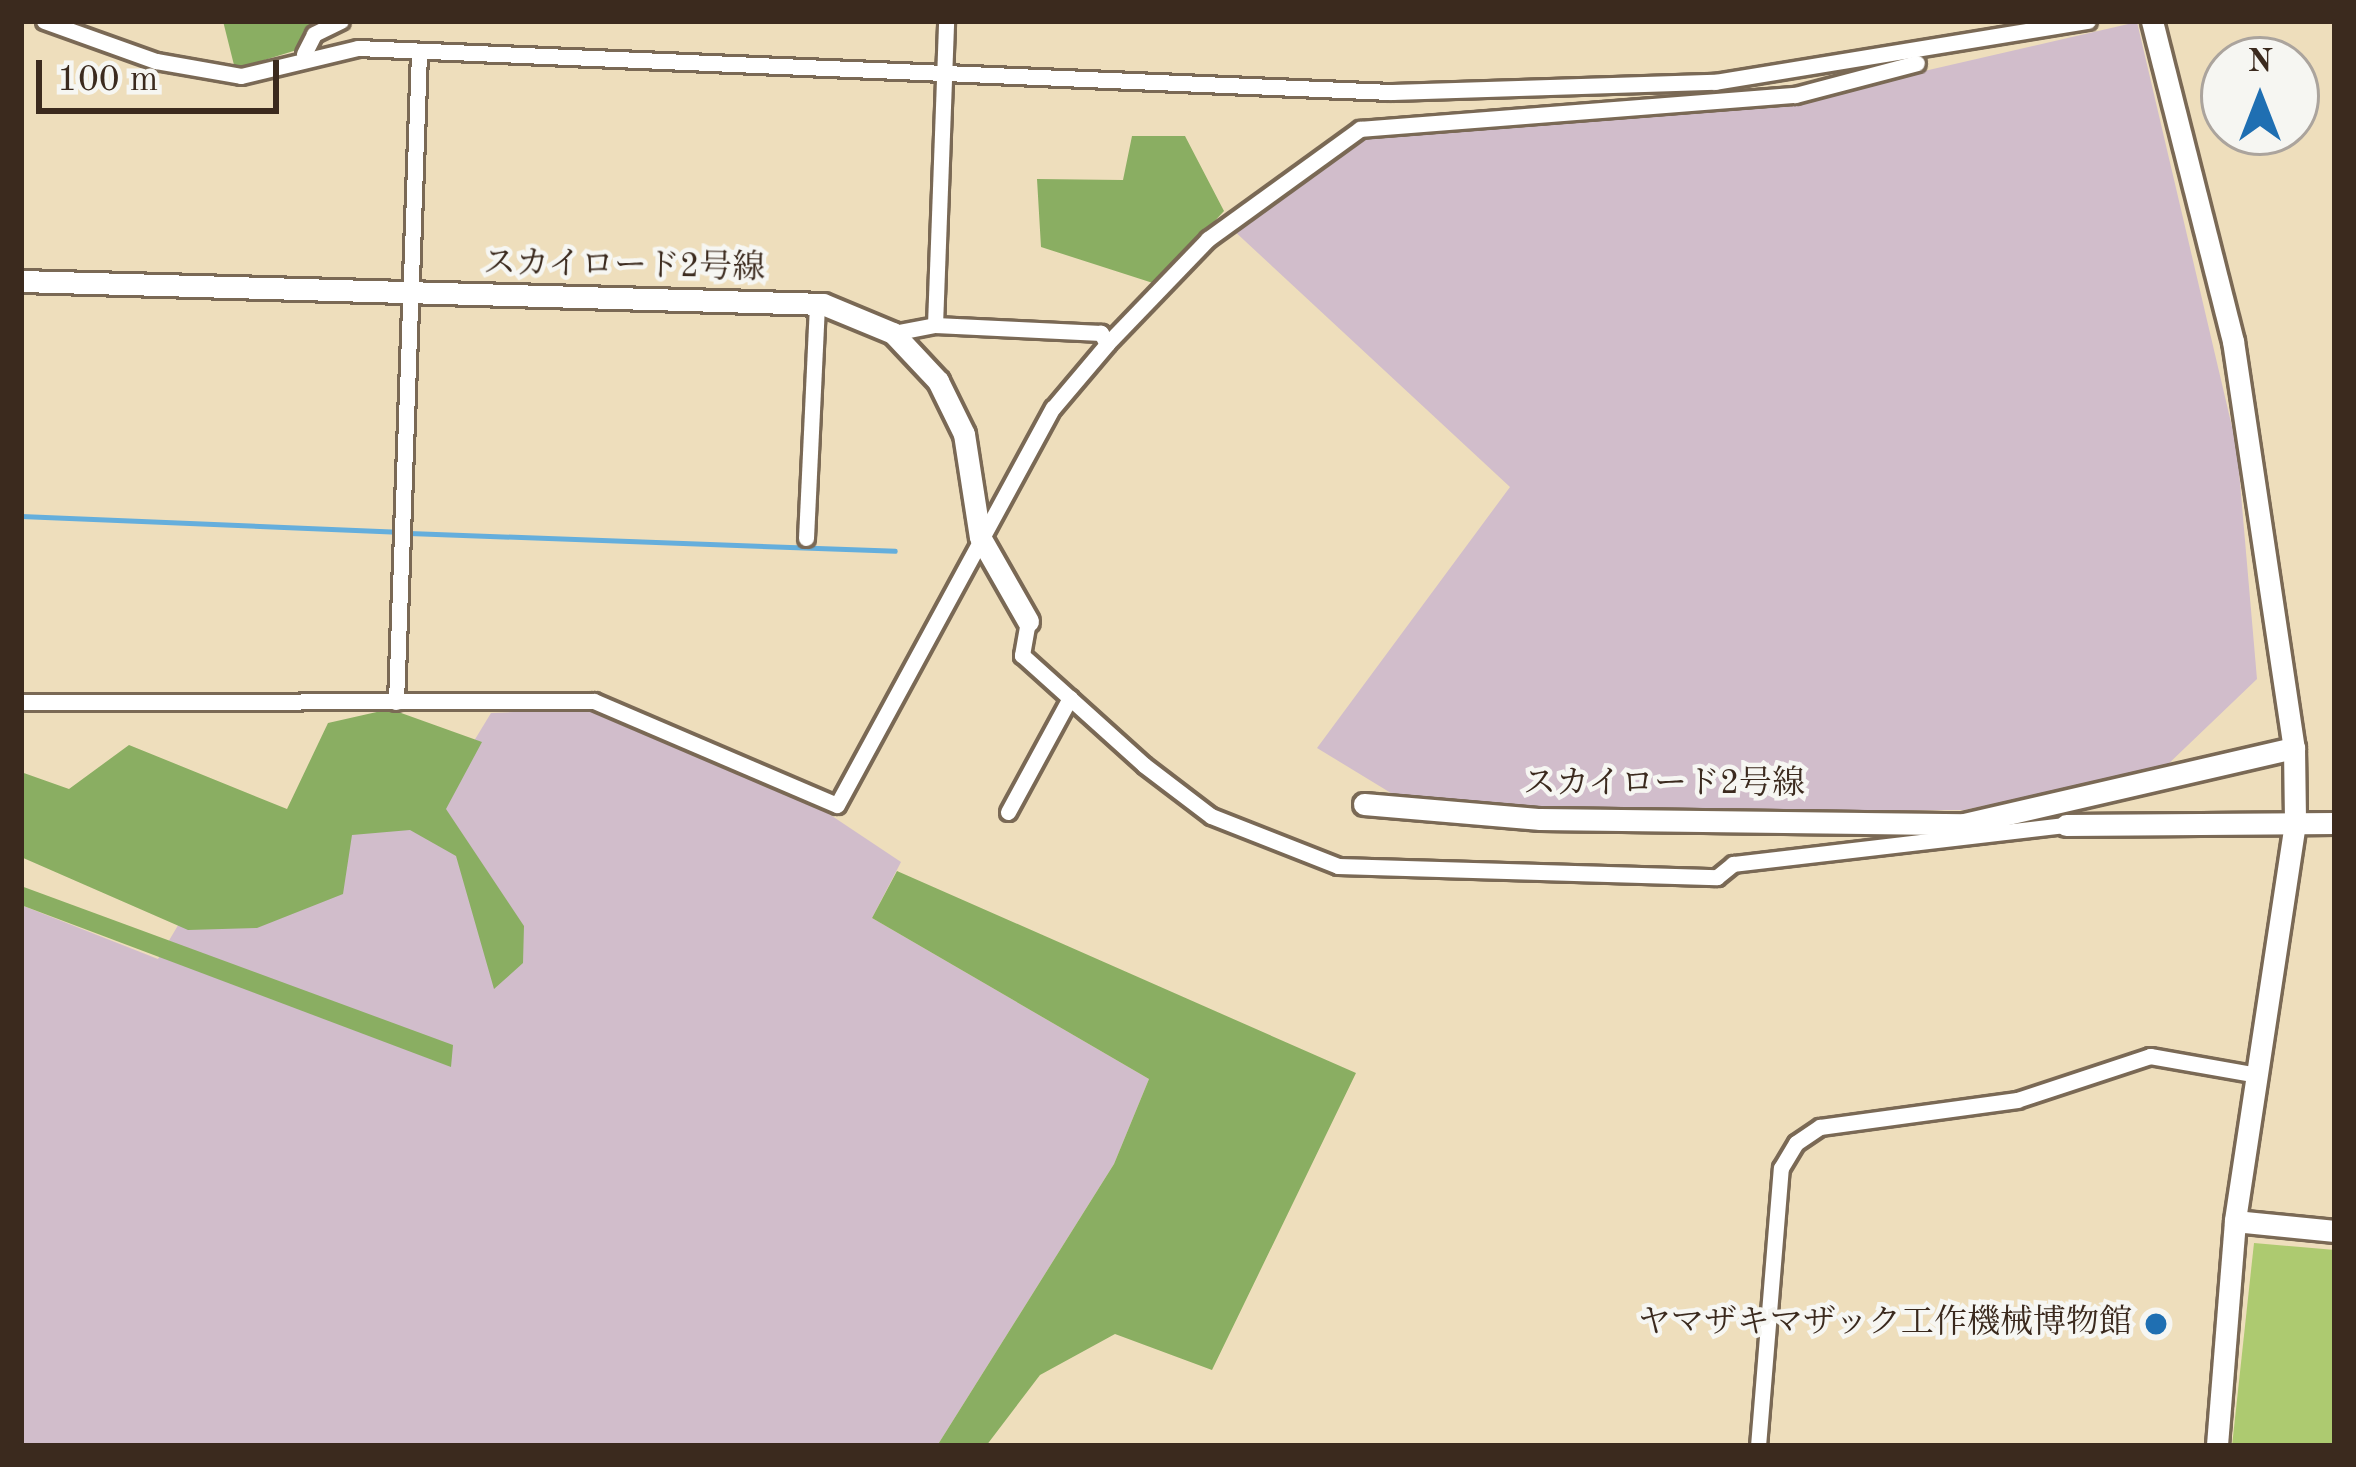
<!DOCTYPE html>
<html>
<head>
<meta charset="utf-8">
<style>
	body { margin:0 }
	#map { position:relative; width:2356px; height:1467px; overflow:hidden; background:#eedebc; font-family:"Old Standard TT","Noto Serif JP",serif }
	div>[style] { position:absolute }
	.industrial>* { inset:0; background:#d1bdcb }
	.green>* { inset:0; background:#adca70 }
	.forest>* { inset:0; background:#8aae62 }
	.stream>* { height:4.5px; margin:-2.25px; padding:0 2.25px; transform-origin:2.25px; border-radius:2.25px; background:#64aedc }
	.roads { filter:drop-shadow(3px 0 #7a6955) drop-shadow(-3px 0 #7a6955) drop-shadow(0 3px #7a6955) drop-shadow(0 -3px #7a6955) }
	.street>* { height:15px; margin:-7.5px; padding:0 7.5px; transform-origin:7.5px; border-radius:7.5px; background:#fff }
	.secondary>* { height:21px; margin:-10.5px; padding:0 10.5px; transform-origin:10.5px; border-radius:10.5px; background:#fff }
	.dots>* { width:33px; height:33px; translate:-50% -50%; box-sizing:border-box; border:6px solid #f6f6f2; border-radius:50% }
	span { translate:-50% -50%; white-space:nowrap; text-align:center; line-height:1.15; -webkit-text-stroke:9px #f6f6f2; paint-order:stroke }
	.street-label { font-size:33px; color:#3b2a1e }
	.poi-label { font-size:33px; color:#3b2a1e }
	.right { translate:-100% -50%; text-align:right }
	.frame { position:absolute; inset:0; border:24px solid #3b2a1e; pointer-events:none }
	.north { position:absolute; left:2200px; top:36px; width:120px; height:120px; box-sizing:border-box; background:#f6f6f2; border:3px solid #aba49d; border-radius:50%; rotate:0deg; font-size:33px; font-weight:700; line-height:48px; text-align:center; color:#3b2a1e }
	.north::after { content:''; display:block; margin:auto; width:42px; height:54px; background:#1f6fb2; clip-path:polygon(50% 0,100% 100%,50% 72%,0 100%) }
	.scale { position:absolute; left:36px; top:60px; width:243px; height:54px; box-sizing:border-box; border:6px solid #3b2a1e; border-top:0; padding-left:15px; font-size:36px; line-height:42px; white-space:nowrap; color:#3b2a1e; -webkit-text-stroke:9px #f6f6f2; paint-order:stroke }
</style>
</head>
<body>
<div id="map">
	<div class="industrial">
		<div style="clip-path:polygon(2137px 22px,2237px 448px,2257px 679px,2163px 769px,1964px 810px,1536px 813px,1409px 804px,1317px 748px,1510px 487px,1231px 228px,1363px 138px,1807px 98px)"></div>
		<div style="clip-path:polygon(588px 709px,808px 800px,901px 862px,872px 918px,1149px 1079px,1114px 1164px,937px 1446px,21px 1446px,21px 905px,158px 959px,180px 922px,347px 823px,426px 820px,491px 713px)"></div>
	</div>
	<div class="green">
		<div style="clip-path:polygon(2254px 1243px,2335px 1250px,2335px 1446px,2232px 1446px)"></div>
	</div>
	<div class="forest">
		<div style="clip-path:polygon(223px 21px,317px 21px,300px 49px,235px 69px)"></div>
		<div style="clip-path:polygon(1132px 136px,1185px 136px,1224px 211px,1156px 284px,1041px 247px,1037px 179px,1123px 180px)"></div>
		<div style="clip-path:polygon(390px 709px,482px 742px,446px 809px,524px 926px,523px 963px,494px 989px,456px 856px,410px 830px,352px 835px,343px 894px,257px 928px,188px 930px,21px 857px,21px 772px,69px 789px,129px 745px,287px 809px,328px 723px)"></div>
		<div style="clip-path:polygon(897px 871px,1356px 1073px,1212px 1370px,1115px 1334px,1040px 1375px,986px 1446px,937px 1446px,1114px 1164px,1149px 1079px,872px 918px)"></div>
		<div style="clip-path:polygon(21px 886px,453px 1045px,451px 1067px,21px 905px)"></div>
	</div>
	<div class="stream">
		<div style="left:21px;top:516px;width:376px;rotate:2.4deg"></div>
		<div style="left:409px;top:533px;width:486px;rotate:2.1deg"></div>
	</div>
	<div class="roads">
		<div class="street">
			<div style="left:44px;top:21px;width:119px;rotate:19.7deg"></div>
			<div style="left:156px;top:61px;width:86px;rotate:10deg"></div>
			<div style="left:241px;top:76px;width:120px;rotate:-13.5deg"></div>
			<div style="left:358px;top:48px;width:1035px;rotate:2.44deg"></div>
			<div style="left:1392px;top:92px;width:323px;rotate:-1.8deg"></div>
			<div style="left:1715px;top:82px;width:378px;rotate:-9.3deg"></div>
			<div style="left:304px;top:54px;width:22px;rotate:-63deg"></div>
			<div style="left:314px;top:34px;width:30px;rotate:-26deg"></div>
			<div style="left:935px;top:325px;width:304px;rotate:-87.9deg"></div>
			<div style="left:1107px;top:344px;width:146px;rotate:-46.1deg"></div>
			<div style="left:1208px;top:239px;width:188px;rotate:-35.9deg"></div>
			<div style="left:1360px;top:129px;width:436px;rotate:-4.5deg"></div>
			<div style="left:1795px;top:95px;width:126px;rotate:-14.7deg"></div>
			<div style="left:806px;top:538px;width:234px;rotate:-87.3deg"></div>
			<div style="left:1028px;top:621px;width:35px;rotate:100deg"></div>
			<div style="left:1022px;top:655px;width:164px;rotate:42deg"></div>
			<div style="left:1144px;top:765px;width:84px;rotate:37.3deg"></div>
			<div style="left:1211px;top:816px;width:136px;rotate:21.5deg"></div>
			<div style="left:1338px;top:866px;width:379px;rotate:1.7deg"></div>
			<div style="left:1717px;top:877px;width:21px;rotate:-39deg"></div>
			<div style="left:1733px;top:864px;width:335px;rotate:-6.7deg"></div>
			<div style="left:21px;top:702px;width:573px;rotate:-0.1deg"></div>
			<div style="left:594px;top:701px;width:264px;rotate:23.2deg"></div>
			<div style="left:837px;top:805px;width:452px;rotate:-61.5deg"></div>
			<div style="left:1053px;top:408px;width:84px;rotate:-49.8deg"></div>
			<div style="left:1107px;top:344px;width:13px;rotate:-119deg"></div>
			<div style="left:1101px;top:333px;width:166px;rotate:-177.2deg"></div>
			<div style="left:935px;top:325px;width:43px;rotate:169.2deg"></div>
			<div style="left:396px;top:702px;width:648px;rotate:-87.97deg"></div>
			<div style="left:1008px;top:812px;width:130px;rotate:-61.5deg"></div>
			<div style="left:1758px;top:1446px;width:279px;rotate:-85.3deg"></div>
			<div style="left:1781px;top:1168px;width:29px;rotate:-59deg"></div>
			<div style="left:1796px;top:1143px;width:29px;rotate:-34deg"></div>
			<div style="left:1820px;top:1127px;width:199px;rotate:-7.8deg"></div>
			<div style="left:2017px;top:1100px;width:140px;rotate:-18.3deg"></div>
			<div style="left:2150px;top:1056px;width:110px;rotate:10deg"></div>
		</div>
		<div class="secondary">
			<div style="left:2152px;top:21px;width:330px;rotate:75.8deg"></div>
			<div style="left:2233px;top:341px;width:412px;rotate:81.5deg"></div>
			<div style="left:2294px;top:748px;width:75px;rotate:89.2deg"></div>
			<div style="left:2295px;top:823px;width:402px;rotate:98.6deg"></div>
			<div style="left:2235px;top:1221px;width:226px;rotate:94.6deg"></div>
			<div style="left:21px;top:281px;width:802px;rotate:1.64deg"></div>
			<div style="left:823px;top:304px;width:76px;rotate:22.5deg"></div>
			<div style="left:893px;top:333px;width:66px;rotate:46.8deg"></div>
			<div style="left:938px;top:381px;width:59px;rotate:63.9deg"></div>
			<div style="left:964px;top:434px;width:104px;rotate:81.2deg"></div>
			<div style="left:980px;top:537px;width:97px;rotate:60.3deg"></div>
			<div style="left:1364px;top:804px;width:177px;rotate:4.9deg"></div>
			<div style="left:1540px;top:819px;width:424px;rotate:0.7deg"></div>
			<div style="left:1964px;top:824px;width:339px;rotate:-13deg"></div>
			<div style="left:2066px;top:825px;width:269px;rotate:-0.4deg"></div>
			<div style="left:2235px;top:1221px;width:100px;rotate:5.7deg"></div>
		</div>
	</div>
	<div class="dots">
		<div style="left:2156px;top:1324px;background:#1f6fb2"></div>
	</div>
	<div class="street-label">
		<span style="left:624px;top:267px;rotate:1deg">スカイロード2号線</span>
		<span style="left:1664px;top:785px">スカイロード2号線</span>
	</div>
	<div class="poi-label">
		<span class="right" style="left:2132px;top:1324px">ヤマザキマザック工作機械博物館</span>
	</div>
	<div class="frame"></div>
	<div class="north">N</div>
	<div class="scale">100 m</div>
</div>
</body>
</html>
